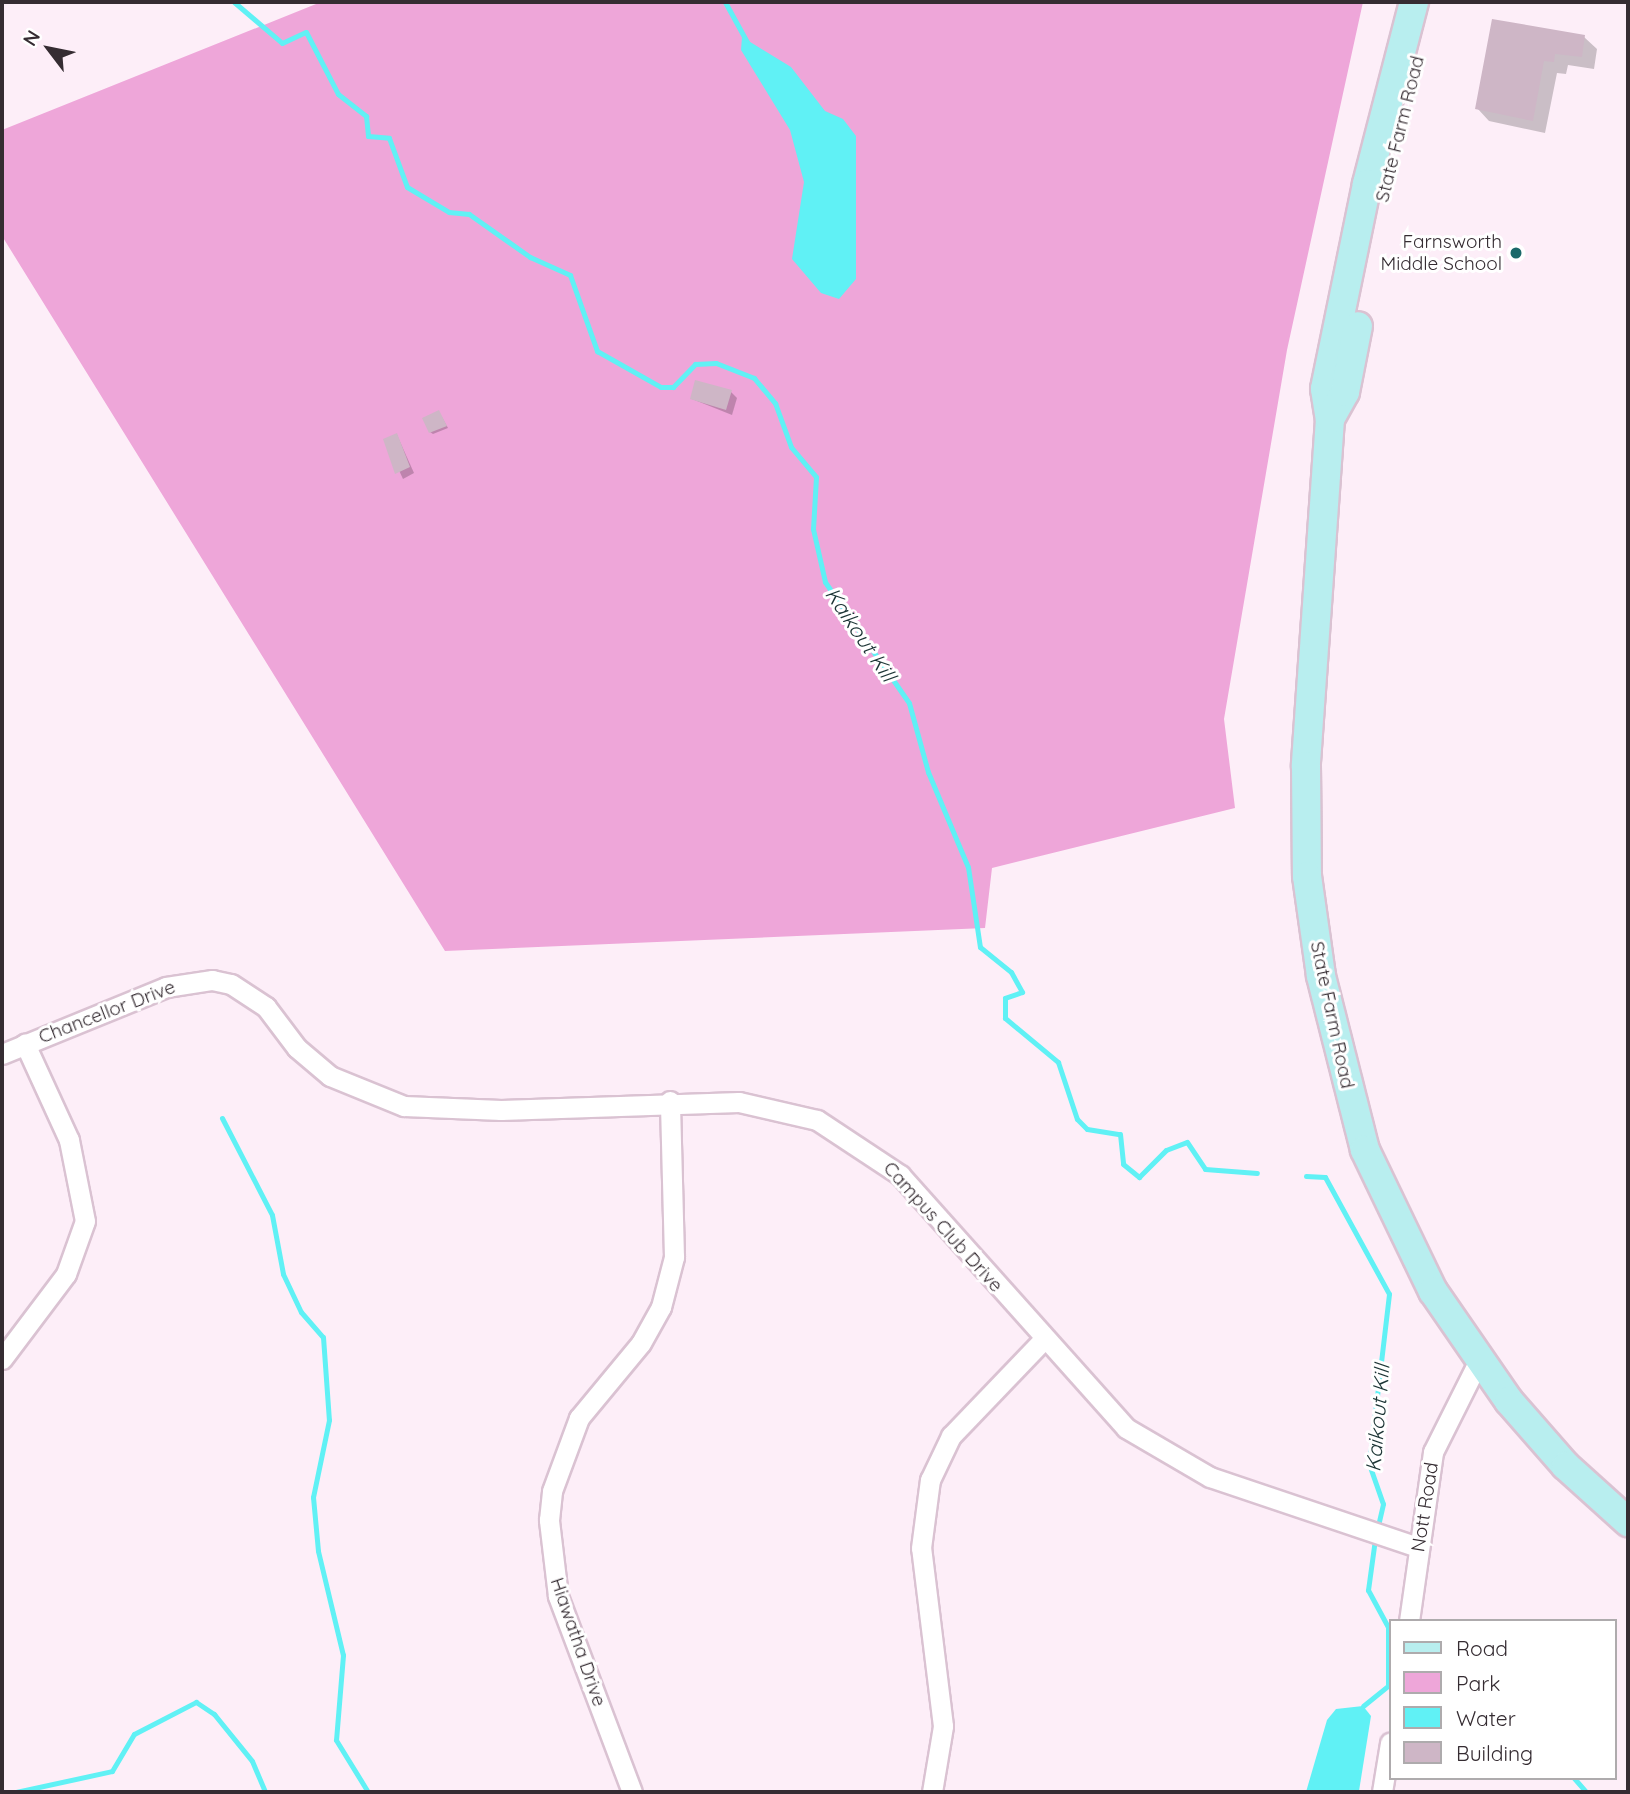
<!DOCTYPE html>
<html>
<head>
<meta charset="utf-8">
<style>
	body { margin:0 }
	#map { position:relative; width:1630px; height:1794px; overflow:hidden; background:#fdeef8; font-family:Quicksand,sans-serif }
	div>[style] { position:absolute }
	.green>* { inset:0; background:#eea6d9 }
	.water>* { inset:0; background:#60f1f5 }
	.shadow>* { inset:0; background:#0003 }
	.stream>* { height:5px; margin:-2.5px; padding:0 2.5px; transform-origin:2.5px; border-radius:2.5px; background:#60f1f5 }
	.building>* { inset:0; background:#ceb6c6 }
	.roads { filter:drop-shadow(2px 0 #dac2d2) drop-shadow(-2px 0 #dac2d2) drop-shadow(0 2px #dac2d2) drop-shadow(0 -2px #dac2d2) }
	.minor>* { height:19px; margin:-9.5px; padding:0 9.5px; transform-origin:9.5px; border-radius:9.5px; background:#fff }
	.secondary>* { height:28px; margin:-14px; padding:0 14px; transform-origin:14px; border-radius:14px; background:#b8eeef }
	.dots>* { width:19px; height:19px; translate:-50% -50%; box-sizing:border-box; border:4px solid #fff; border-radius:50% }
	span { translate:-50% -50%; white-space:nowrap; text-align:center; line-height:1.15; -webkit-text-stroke:6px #fff; paint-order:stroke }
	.street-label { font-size:19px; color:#352c32 }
	.poi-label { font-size:19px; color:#352c32 }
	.right { translate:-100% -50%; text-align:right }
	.water-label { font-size:21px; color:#1b3334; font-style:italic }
	.frame { position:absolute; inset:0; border:4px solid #352c32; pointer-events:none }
	.legend { position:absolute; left:1389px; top:1619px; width:228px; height:161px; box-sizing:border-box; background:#fff; border:2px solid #aeabad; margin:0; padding:9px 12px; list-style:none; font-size:21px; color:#352c32 }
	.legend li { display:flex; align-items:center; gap:14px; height:35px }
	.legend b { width:35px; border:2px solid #aeabad }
	.north { position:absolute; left:14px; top:14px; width:70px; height:70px; -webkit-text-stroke:5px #fff; paint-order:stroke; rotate:302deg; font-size:19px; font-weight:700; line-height:28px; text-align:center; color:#352c32 }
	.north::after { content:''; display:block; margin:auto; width:24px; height:32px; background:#352c32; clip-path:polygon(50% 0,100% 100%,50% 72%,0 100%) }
</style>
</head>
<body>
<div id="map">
	<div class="green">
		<div style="clip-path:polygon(321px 2px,1363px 2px,1287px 350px,1224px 719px,1235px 808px,992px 868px,985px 928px,445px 951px,2px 236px,2px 130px)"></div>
	</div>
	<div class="water">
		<div style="clip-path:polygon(742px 37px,791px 67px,825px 111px,843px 119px,856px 136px,856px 279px,839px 299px,821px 293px,792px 259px,804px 182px,790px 130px,741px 50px)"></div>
		<div style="clip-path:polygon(1363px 1706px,1371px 1716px,1359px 1791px,1306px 1792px,1327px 1720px,1336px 1709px)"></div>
	</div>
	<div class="shadow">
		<div style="clip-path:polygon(1493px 21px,1584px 37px,1597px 49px,1594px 69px,1568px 65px,1566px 74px,1557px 73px,1545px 133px,1489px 121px,1477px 108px)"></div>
		<div style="clip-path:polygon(731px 392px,737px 398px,732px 415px,692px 399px)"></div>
		<div style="clip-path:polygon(439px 412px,448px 428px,433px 434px,430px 432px)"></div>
		<div style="clip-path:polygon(397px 435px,414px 473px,403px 479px,385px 440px)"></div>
	</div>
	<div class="stream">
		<div style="left:234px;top:2px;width:63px;rotate:40.5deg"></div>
		<div style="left:282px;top:43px;width:26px;rotate:-25deg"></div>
		<div style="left:306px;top:32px;width:70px;rotate:62.7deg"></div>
		<div style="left:338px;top:94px;width:36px;rotate:38deg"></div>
		<div style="left:366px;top:116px;width:20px;rotate:84deg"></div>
		<div style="left:368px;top:136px;width:21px;rotate:5deg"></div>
		<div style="left:389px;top:138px;width:52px;rotate:69.8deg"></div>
		<div style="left:407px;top:187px;width:49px;rotate:30.8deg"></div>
		<div style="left:449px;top:212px;width:20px;rotate:6deg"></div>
		<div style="left:469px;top:214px;width:75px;rotate:35.2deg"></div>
		<div style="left:530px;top:257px;width:44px;rotate:24.2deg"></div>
		<div style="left:570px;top:275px;width:81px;rotate:70.4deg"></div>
		<div style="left:597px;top:351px;width:73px;rotate:29.4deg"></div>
		<div style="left:661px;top:387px;width:12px"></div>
		<div style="left:673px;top:387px;width:32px;rotate:-46deg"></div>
		<div style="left:695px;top:364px;width:21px;rotate:-3deg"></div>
		<div style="left:716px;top:363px;width:41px;rotate:21.5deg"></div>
		<div style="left:754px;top:378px;width:33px;rotate:50deg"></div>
		<div style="left:775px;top:403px;width:47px;rotate:70deg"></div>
		<div style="left:791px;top:447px;width:39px;rotate:50deg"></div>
		<div style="left:816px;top:477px;width:52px;rotate:93.3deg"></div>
		<div style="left:813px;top:529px;width:54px;rotate:77.2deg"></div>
		<div style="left:825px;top:582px;width:147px;rotate:55.2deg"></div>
		<div style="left:909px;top:703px;width:72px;rotate:74.6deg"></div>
		<div style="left:928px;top:772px;width:103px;rotate:67.2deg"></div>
		<div style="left:968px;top:867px;width:81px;rotate:81.5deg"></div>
		<div style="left:980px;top:947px;width:40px;rotate:39deg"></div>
		<div style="left:1011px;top:972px;width:23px;rotate:61deg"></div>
		<div style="left:1022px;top:992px;width:18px;rotate:161deg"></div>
		<div style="left:1005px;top:998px;width:20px;rotate:90deg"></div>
		<div style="left:1005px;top:1018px;width:69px;rotate:39.7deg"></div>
		<div style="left:1058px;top:1062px;width:60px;rotate:71.6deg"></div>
		<div style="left:1077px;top:1119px;width:14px;rotate:45deg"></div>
		<div style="left:1087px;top:1129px;width:33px;rotate:9deg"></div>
		<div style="left:1120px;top:1134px;width:30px;rotate:84deg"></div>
		<div style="left:1123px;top:1164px;width:21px;rotate:39deg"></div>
		<div style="left:1139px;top:1177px;width:38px;rotate:-45deg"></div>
		<div style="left:1166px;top:1150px;width:22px;rotate:-21deg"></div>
		<div style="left:1187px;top:1142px;width:32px;rotate:56deg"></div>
		<div style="left:1205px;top:1169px;width:52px;rotate:4.4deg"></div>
		<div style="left:725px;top:2px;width:46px;rotate:61.2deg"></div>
		<div style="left:222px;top:1118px;width:109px;rotate:62.7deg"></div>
		<div style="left:272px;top:1215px;width:60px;rotate:79.4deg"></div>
		<div style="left:283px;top:1274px;width:42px;rotate:64.7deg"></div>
		<div style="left:301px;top:1312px;width:33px;rotate:49deg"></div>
		<div style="left:323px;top:1337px;width:83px;rotate:85.9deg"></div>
		<div style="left:329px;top:1420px;width:79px;rotate:101.7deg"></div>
		<div style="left:313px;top:1497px;width:54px;rotate:84.7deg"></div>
		<div style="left:318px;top:1551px;width:107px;rotate:76.5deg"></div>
		<div style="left:343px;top:1655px;width:85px;rotate:94.7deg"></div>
		<div style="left:336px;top:1740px;width:61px;rotate:58.4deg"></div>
		<div style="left:1306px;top:1176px;width:19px;rotate:3deg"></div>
		<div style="left:1325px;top:1177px;width:133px;rotate:61.3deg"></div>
		<div style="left:1389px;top:1294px;width:171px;rotate:96.7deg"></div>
		<div style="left:1369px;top:1464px;width:42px;rotate:70.7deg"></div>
		<div style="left:1383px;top:1504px;width:26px;rotate:103deg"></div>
		<div style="left:1363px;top:1706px;width:32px;rotate:-39deg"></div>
		<div style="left:1388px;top:1686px;width:59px;rotate:-90deg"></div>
		<div style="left:1388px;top:1627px;width:42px;rotate:-118.4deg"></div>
		<div style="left:1368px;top:1590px;width:51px;rotate:-82.2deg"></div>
		<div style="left:1574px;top:1778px;width:18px;rotate:49deg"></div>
		<div style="left:16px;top:1792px;width:98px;rotate:-12.3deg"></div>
		<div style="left:112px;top:1771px;width:43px;rotate:-59.3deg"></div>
		<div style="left:134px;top:1734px;width:70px;rotate:-27.3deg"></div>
		<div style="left:196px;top:1702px;width:22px;rotate:34deg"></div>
		<div style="left:214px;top:1714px;width:60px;rotate:51deg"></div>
		<div style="left:252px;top:1761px;width:34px;rotate:67deg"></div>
	</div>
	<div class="building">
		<div style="clip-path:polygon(1492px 19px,1585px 35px,1582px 57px,1555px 54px,1554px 62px,1544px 61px,1533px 121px,1475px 109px)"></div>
		<div style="clip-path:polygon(695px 380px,732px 390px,726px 410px,690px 399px)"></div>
		<div style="clip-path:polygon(439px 410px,447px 426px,429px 433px,422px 418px)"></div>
		<div style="clip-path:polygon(397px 433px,410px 467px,395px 474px,383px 439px)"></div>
	</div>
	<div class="roads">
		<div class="minor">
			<div style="left:2px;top:1054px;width:177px;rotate:-22.2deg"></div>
			<div style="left:166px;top:987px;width:47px;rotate:-8.7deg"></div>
			<div style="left:212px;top:980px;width:19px;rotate:12deg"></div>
			<div style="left:231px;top:984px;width:42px;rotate:33.3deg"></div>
			<div style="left:266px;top:1007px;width:51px;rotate:52.9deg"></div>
			<div style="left:297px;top:1048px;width:43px;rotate:40.3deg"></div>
			<div style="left:330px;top:1076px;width:80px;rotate:22.1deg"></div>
			<div style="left:404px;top:1106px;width:97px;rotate:2.4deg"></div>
			<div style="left:501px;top:1110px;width:238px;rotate:-1.9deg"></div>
			<div style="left:739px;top:1102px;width:80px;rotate:13deg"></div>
			<div style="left:817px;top:1120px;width:100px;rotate:33.5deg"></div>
			<div style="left:900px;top:1175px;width:339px;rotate:48.2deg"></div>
			<div style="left:1126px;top:1428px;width:97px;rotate:30.3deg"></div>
			<div style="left:1210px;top:1477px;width:219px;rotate:18.6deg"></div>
			<div style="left:2px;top:1359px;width:106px;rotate:-53deg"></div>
			<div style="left:66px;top:1274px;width:56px;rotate:-70.3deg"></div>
			<div style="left:85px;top:1221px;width:83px;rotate:-101.2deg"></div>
			<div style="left:69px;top:1140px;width:106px;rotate:-114.6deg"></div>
			<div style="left:1409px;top:1621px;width:171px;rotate:-81.9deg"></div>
			<div style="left:1433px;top:1452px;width:101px;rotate:-63.4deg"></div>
			<div style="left:632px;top:1792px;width:210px;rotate:-110.7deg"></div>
			<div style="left:558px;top:1596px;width:77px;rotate:-96.8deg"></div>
			<div style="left:549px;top:1520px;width:29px;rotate:-84deg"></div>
			<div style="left:552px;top:1491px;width:78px;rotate:-69.7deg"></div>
			<div style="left:579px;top:1418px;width:97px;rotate:-50.4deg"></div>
			<div style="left:641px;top:1343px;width:41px;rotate:-60.9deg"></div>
			<div style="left:661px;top:1307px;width:52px;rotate:-75.4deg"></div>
			<div style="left:674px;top:1257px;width:156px;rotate:-91.5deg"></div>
			<div style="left:932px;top:1792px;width:67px;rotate:-80.5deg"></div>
			<div style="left:943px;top:1726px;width:179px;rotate:-97deg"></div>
			<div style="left:921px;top:1548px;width:69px;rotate:-82.5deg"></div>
			<div style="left:930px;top:1480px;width:49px;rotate:-64.5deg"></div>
			<div style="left:951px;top:1436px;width:134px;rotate:-46.2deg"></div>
			<div style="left:1382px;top:1792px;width:50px;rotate:-80.7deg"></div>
		</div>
		<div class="secondary">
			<div style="left:1414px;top:2px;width:188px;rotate:104.5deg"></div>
			<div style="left:1367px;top:184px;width:209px;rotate:101.6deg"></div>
			<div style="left:1325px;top:389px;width:30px;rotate:81deg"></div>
			<div style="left:1330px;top:419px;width:348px;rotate:94deg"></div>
			<div style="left:1306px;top:766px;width:110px;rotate:89.5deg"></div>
			<div style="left:1307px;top:876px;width:101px;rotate:82deg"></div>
			<div style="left:1321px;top:976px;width:179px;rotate:75.8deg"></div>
			<div style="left:1365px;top:1150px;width:157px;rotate:64.3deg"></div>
			<div style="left:1433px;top:1291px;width:134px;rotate:55.4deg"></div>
			<div style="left:1509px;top:1401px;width:86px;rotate:48.8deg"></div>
			<div style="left:1566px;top:1466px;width:84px;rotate:42.1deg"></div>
			<div style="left:1330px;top:419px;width:31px;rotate:-61deg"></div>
			<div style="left:1345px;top:392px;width:67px;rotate:-78.9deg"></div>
		</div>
	</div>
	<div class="dots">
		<div style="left:1516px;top:253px;background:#1a6869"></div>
	</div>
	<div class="street-label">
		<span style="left:1400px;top:129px;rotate:-76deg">State Farm Road</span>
		<span style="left:107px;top:1012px;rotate:-21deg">Chancellor Drive</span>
		<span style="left:1332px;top:1015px;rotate:78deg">State Farm Road</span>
		<span style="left:943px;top:1227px;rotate:48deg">Campus Club Drive</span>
		<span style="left:1425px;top:1507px;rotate:-81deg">Nott Road</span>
		<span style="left:578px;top:1642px;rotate:71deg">Hiawatha Drive</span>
	</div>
	<div class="poi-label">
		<span class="right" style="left:1502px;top:253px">Farnsworth<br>Middle School</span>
	</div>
	<div class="water-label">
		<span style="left:861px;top:634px;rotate:56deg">Kaikout Kill</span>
		<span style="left:1377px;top:1418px;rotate:-85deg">Kaikout Kill</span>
	</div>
	<div class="frame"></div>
	<ul class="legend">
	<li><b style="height:9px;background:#b8eeef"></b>Road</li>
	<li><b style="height:19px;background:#eea6d9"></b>Park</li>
	<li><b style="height:19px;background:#60f1f5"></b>Water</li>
	<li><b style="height:19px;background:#ceb6c6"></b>Building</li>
	</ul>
	<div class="north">N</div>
</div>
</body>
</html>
